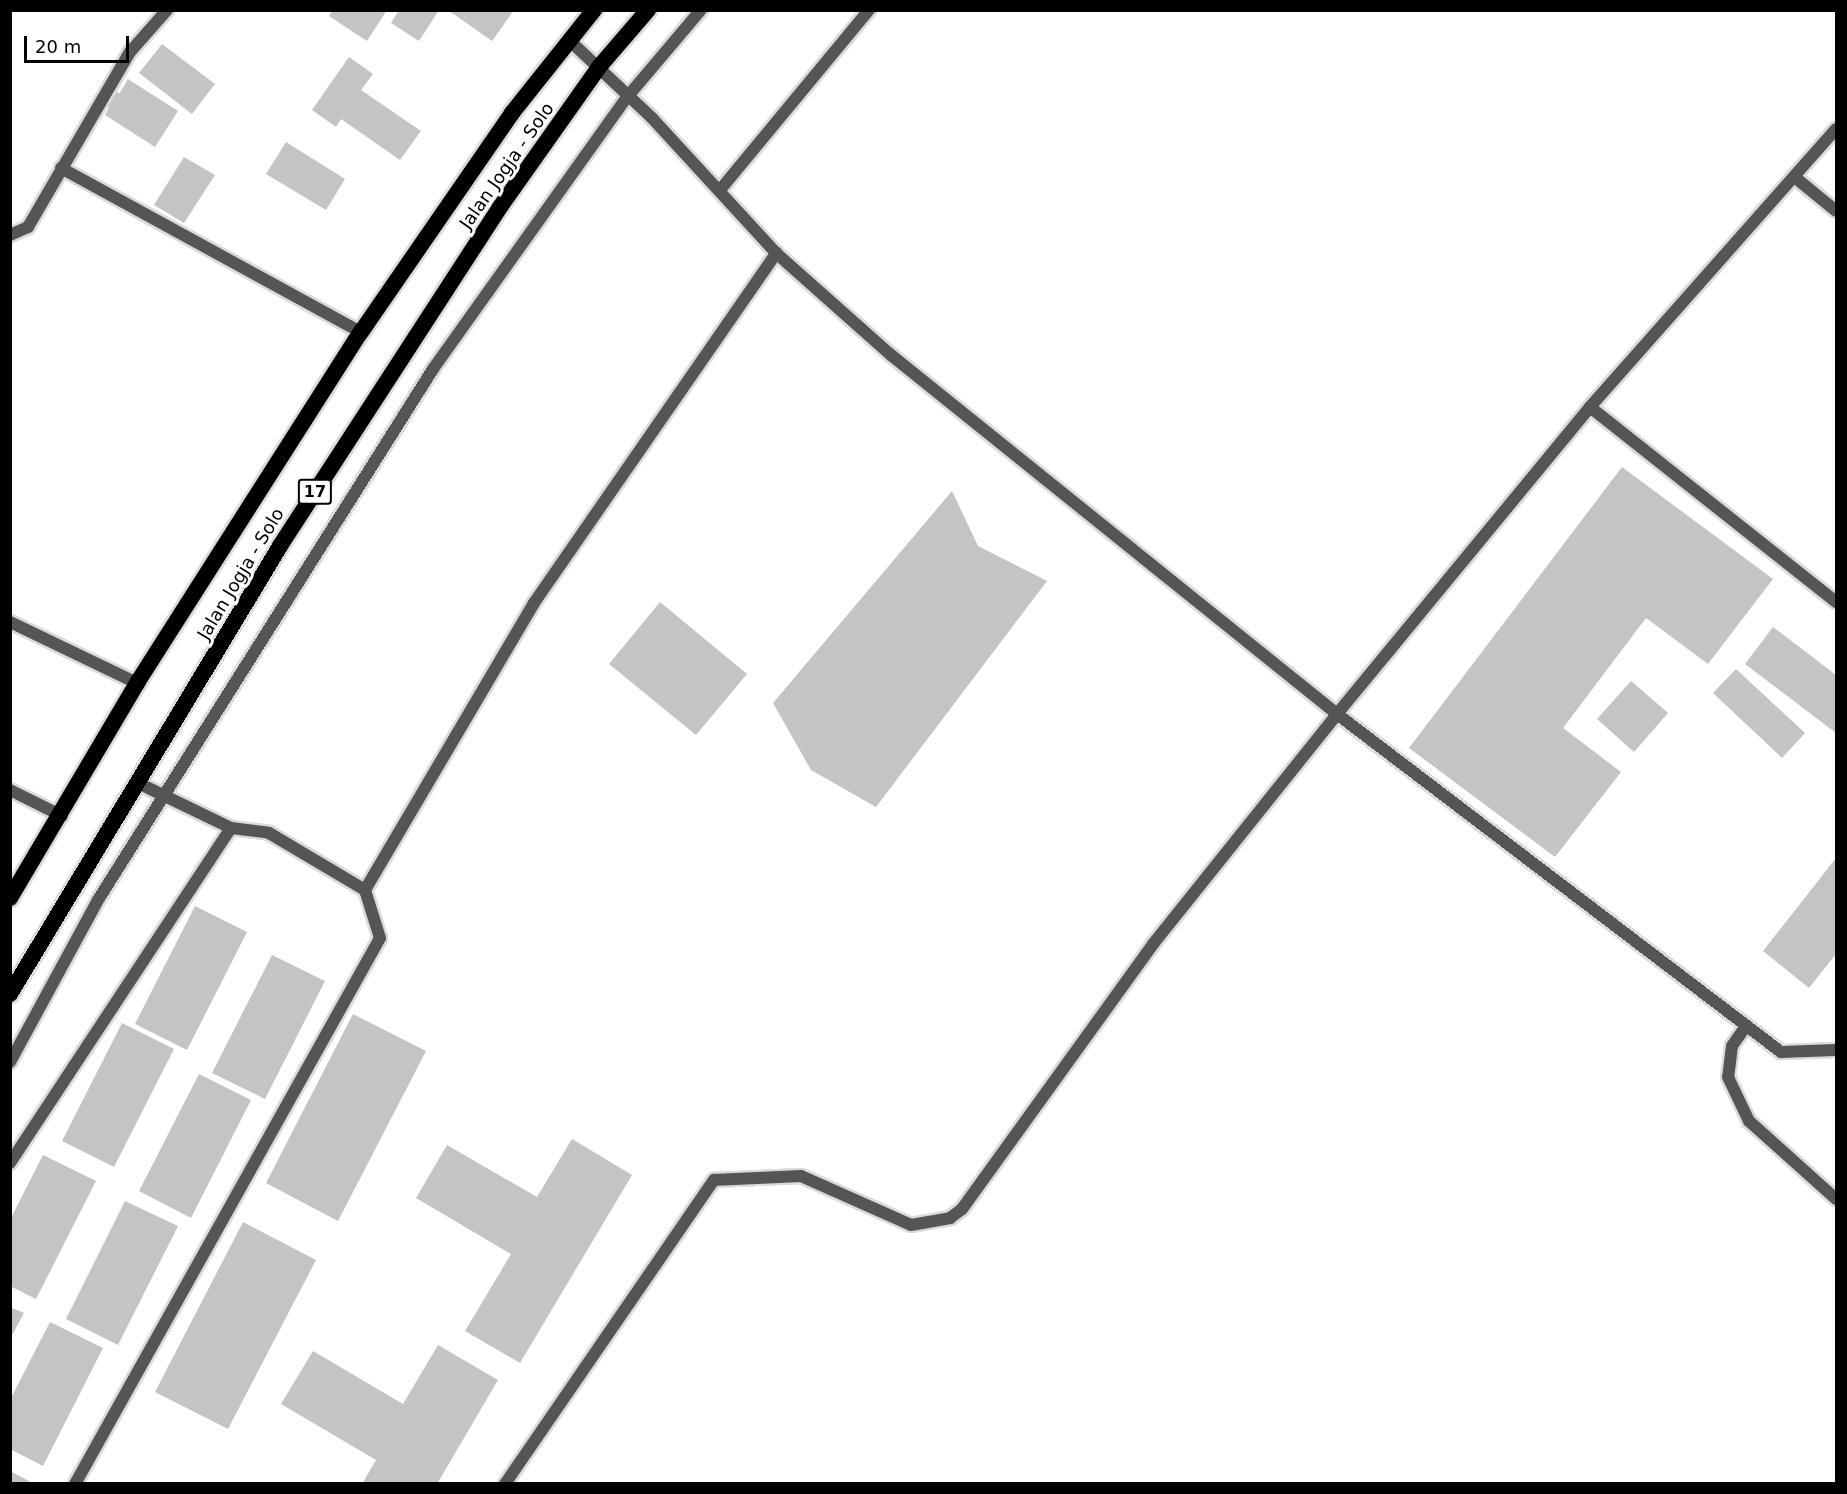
<!DOCTYPE html>
<html>
<head>
<meta charset="utf-8">
<style>
	body { margin:0 }
	#map { position:relative; width:1847px; height:1494px; overflow:hidden; background:#fff; font-family:"DejaVu Sans",sans-serif }
	div>[style] { position:absolute }
	.building>* { inset:0; background:#c4c4c4 }
	.roads { filter:drop-shadow(2px 0 #dbdbdb) drop-shadow(-2px 0 #dbdbdb) drop-shadow(0 2px #dbdbdb) drop-shadow(0 -2px #dbdbdb) }
	.minor>* { height:12px; margin:-6px; padding:0 6px; transform-origin:6px; border-radius:6px; background:#555 }
	.trunk>* { height:16px; margin:-8px; padding:0 8px; transform-origin:8px; border-radius:8px; background:#000 }
	span { translate:-50% -50%; white-space:nowrap; text-align:center; line-height:1.15; -webkit-text-stroke:6px #fff; paint-order:stroke }
	.shield-label span { padding:2px 4px; background:#fff; border:2px solid; border-radius:4px; -webkit-text-stroke-width:0 }
	.shield-label { font-size:16px; color:#000; font-weight:700 }
	.street-label { font-size:18px; color:#000 }
	.frame { position:absolute; inset:0; border:12px solid #000; pointer-events:none }
	.scale { position:absolute; left:24px; top:36px; width:105px; height:27px; box-sizing:border-box; border:3px solid #000; border-top:0; padding-left:8px; font-size:18px; line-height:21px; white-space:nowrap; color:#000; -webkit-text-stroke:4px #fff; paint-order:stroke }
</style>
</head>
<body>
<div id="map">
	<div class="building">
		<div style="clip-path:polygon(333px 10px,387px 10px,367px 41px,329px 16px)"></div>
		<div style="clip-path:polygon(399px 10px,439px 10px,419px 41px,391px 23px)"></div>
		<div style="clip-path:polygon(448px 10px,514px 10px,492px 41px)"></div>
		<div style="clip-path:polygon(162px 44px,215px 84px,192px 114px,139px 73px)"></div>
		<div style="clip-path:polygon(349px 57px,373px 74px,361px 90px,421px 131px,400px 160px,341px 119px,336px 127px,312px 110px)"></div>
		<div style="clip-path:polygon(128px 79px,178px 111px,155px 147px,105px 115px,109px 107px,103px 104px,113px 89px,119px 94px)"></div>
		<div style="clip-path:polygon(286px 142px,345px 179px,326px 210px,266px 174px)"></div>
		<div style="clip-path:polygon(184px 157px,215px 175px,184px 223px,154px 205px)"></div>
		<div style="clip-path:polygon(1622px 467px,1773px 579px,1708px 664px,1646px 618px,1563px 728px,1621px 772px,1555px 857px,1409px 748px)"></div>
		<div style="clip-path:polygon(952px 491px,978px 546px,1047px 581px,876px 807px,811px 770px,773px 703px)"></div>
		<div style="clip-path:polygon(660px 602px,747px 674px,696px 735px,609px 664px)"></div>
		<div style="clip-path:polygon(1773px 627px,1836px 675px,1836px 733px,1745px 664px)"></div>
		<div style="clip-path:polygon(1736px 669px,1805px 733px,1782px 758px,1713px 693px)"></div>
		<div style="clip-path:polygon(1631px 681px,1668px 713px,1634px 752px,1597px 719px)"></div>
		<div style="clip-path:polygon(1836px 858px,1836px 954px,1809px 988px,1763px 951px)"></div>
		<div style="clip-path:polygon(195px 906px,247px 932px,187px 1050px,135px 1024px)"></div>
		<div style="clip-path:polygon(272px 955px,325px 981px,265px 1099px,212px 1073px)"></div>
		<div style="clip-path:polygon(353px 1014px,426px 1051px,338px 1221px,266px 1183px)"></div>
		<div style="clip-path:polygon(122px 1023px,174px 1049px,114px 1167px,62px 1141px)"></div>
		<div style="clip-path:polygon(199px 1074px,251px 1100px,191px 1218px,139px 1191px)"></div>
		<div style="clip-path:polygon(572px 1139px,632px 1175px,520px 1363px,465px 1331px,511px 1254px,416px 1198px,447px 1145px,537px 1197px)"></div>
		<div style="clip-path:polygon(43px 1155px,96px 1181px,36px 1299px,10px 1286px,10px 1220px)"></div>
		<div style="clip-path:polygon(125px 1201px,178px 1226px,118px 1345px,66px 1319px)"></div>
		<div style="clip-path:polygon(243px 1222px,316px 1260px,228px 1429px,155px 1392px)"></div>
		<div style="clip-path:polygon(10px 1307px,24px 1313px,10px 1339px)"></div>
		<div style="clip-path:polygon(50px 1322px,103px 1348px,43px 1466px,10px 1449px,10px 1400px)"></div>
		<div style="clip-path:polygon(438px 1345px,498px 1380px,437px 1484px,362px 1484px,376px 1460px,281px 1404px,313px 1351px,403px 1404px)"></div>
		<div style="clip-path:polygon(10px 1471px,29px 1481px,28px 1484px,10px 1484px)"></div>
	</div>
	<div class="roads">
		<div class="minor">
			<div style="left:569px;top:40px;width:114px;rotate:43.2deg"></div>
			<div style="left:652px;top:118px;width:183px;rotate:47.4deg"></div>
			<div style="left:776px;top:253px;width:154px;rotate:41.6deg"></div>
			<div style="left:891px;top:355px;width:573px;rotate:38.83deg"></div>
			<div style="left:1337px;top:714px;width:398px;rotate:-50.5deg"></div>
			<div style="left:1590px;top:407px;width:371px;rotate:-48.5deg"></div>
			<div style="left:61px;top:168px;width:342px;rotate:28.7deg"></div>
			<div style="left:1797px;top:179px;width:50px;rotate:39.4deg"></div>
			<div style="left:720px;top:190px;width:234px;rotate:-50.4deg"></div>
			<div style="left:10px;top:235px;width:20px;rotate:-24deg"></div>
			<div style="left:28px;top:227px;width:203px;rotate:-59.8deg"></div>
			<div style="left:130px;top:52px;width:56px;rotate:-48.6deg"></div>
			<div style="left:1590px;top:407px;width:314px;rotate:38.4deg"></div>
			<div style="left:10px;top:622px;width:141px;rotate:25.7deg"></div>
			<div style="left:138px;top:783px;width:103px;rotate:25.8deg"></div>
			<div style="left:10px;top:790px;width:58px;rotate:26.6deg"></div>
			<div style="left:1746px;top:1026px;width:24px;rotate:125deg"></div>
			<div style="left:1732px;top:1046px;width:31px;rotate:97deg"></div>
			<div style="left:1728px;top:1077px;width:49px;rotate:64.5deg"></div>
			<div style="left:1749px;top:1121px;width:117px;rotate:41.9deg"></div>
			<div style="left:10px;top:1062px;width:184px;rotate:-61.5deg"></div>
			<div style="left:98px;top:900px;width:628px;rotate:-57.75deg"></div>
			<div style="left:433px;top:369px;width:335px;rotate:-54.5deg"></div>
			<div style="left:628px;top:96px;width:113px;rotate:-49.7deg"></div>
			<div style="left:10px;top:1163px;width:401px;rotate:-56.6deg"></div>
			<div style="left:231px;top:828px;width:38px;rotate:7deg"></div>
			<div style="left:269px;top:833px;width:112px;rotate:30.7deg"></div>
			<div style="left:75px;top:1484px;width:625px;rotate:-60.81deg"></div>
			<div style="left:380px;top:938px;width:50px;rotate:-107.4deg"></div>
			<div style="left:365px;top:890px;width:333px;rotate:-59.5deg"></div>
			<div style="left:534px;top:603px;width:426px;rotate:-55.3deg"></div>
			<div style="left:505px;top:1484px;width:369px;rotate:-55.5deg"></div>
			<div style="left:714px;top:1180px;width:87px;rotate:-2.6deg"></div>
			<div style="left:801px;top:1176px;width:120px;rotate:24deg"></div>
			<div style="left:911px;top:1225px;width:40px;rotate:-10deg"></div>
			<div style="left:950px;top:1218px;width:15px;rotate:-37deg"></div>
			<div style="left:962px;top:1209px;width:327px;rotate:-54.2deg"></div>
			<div style="left:1153px;top:944px;width:295px;rotate:-51.3deg"></div>
			<div style="left:1337px;top:714px;width:558px;rotate:37.28deg"></div>
			<div style="left:1781px;top:1052px;width:55px;rotate:-2.1deg"></div>
		</div>
		<div class="trunk">
			<div style="left:10px;top:898px;width:250px;rotate:-59.4deg"></div>
			<div style="left:137px;top:683px;width:416px;rotate:-57.5deg"></div>
			<div style="left:361px;top:332px;width:266px;rotate:-55.4deg"></div>
			<div style="left:512px;top:113px;width:132px;rotate:-51.5deg"></div>
			<div style="left:10px;top:994px;width:523px;rotate:-58.92deg"></div>
			<div style="left:280px;top:546px;width:404px;rotate:-57deg"></div>
			<div style="left:500px;top:207px;width:171px;rotate:-54.7deg"></div>
			<div style="left:599px;top:67px;width:75px;rotate:-49.3deg"></div>
		</div>
	</div>
	<div class="shield-label">
		<span style="left:315px;top:492px">17</span>
	</div>
	<div class="street-label">
		<span style="left:507px;top:166px;rotate:-55deg">Jalan Jogja - Solo</span>
		<span style="left:241px;top:574px;rotate:-59deg">Jalan Jogja - Solo</span>
	</div>
	<div class="frame"></div>
	<div class="scale">20 m</div>
</div>
</body>
</html>
